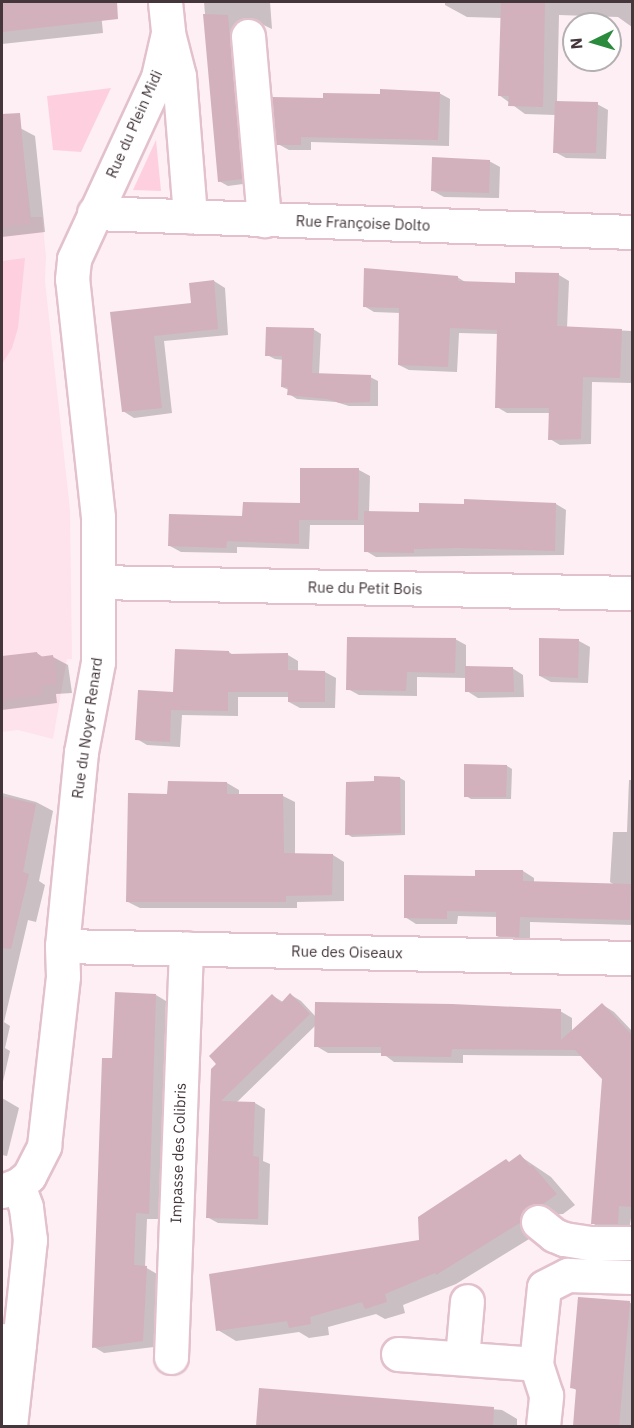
<!DOCTYPE html>
<html>
<head>
<meta charset="utf-8">
<style>
	body { margin:0 }
	#map { position:relative; width:634px; height:1428px; overflow:hidden; background:#fdeff3; font-family:"IBM Plex Sans",sans-serif }
	div>[style] { position:absolute }
	.built>* { inset:0; background:#fee3ec }
	.green>* { inset:0; background:#fed0df }
	.shadow>* { inset:0; background:#0003 }
	.building>* { inset:0; background:#d2b1bc }
	.roads { filter:drop-shadow(2px 0 #e3c1cc) drop-shadow(-2px 0 #e3c1cc) drop-shadow(0 2px #e3c1cc) drop-shadow(0 -2px #e3c1cc) }
	.minor>* { height:33px; margin:-16.5px; padding:0 16.5px; transform-origin:16.5px; border-radius:16.5px; background:#fff }
	span { translate:-50% -50%; white-space:nowrap; text-align:center; line-height:1.15; -webkit-text-stroke:6px #fff; paint-order:stroke }
	.street-label { font-size:15px; color:#44363b }
	.frame { position:absolute; inset:0; border:3px solid #44363b; pointer-events:none }
	.north { position:absolute; left:562px; top:12px; width:60px; height:60px; box-sizing:border-box; background:#fff; border:2px solid #b4afb1; border-radius:50%; rotate:265deg; font-size:16px; font-weight:700; line-height:24px; text-align:center; color:#44363b }
	.north::after { content:''; display:block; margin:auto; width:21px; height:27px; background:#2b8b3d; clip-path:polygon(50% 0,100% 100%,50% 72%,0 100%) }
</style>
</head>
<body>
<div id="map">
	<div class="built">
		<div style="clip-path:polygon(20px 126px,31px 217px,42px 217px,46px 256px,45px 281px,70px 510px,72px 659px,67px 659px,53px 739px,18px 730px,2px 732px,2px 128px)"></div>
	</div>
	<div class="green">
		<div style="clip-path:polygon(111px 88px,81px 152px,53px 150px,47px 96px)"></div>
		<div style="clip-path:polygon(156px 140px,161px 191px,133px 190px)"></div>
		<div style="clip-path:polygon(25px 258px,18px 328px,12px 348px,2px 364px,2px 261px)"></div>
	</div>
	<div class="shadow">
		<div style="clip-path:polygon(2px 2px,100px 2px,103px 33px,2px 44px)"></div>
		<div style="clip-path:polygon(204px 2px,270px 2px,272px 29px,255px 21px,250px 183px,228px 186px,219px 181px)"></div>
		<div style="clip-path:polygon(445px 2px,632px 2px,632px 27px,618px 17px,559px 15px,557px 103px,597px 104px,608px 110px,606px 159px,566px 158px,555px 152px,556px 115px,525px 114px,499px 95px,502px 18px,467px 17px,445px 5px)"></div>
		<div style="clip-path:polygon(439px 93px,450px 99px,449px 146px,311px 142px,311px 150px,289px 150px,278px 144px,324px 99px)"></div>
		<div style="clip-path:polygon(20px 128px,35px 136px,45px 232px,2px 237px,2px 130px)"></div>
		<div style="clip-path:polygon(489px 161px,500px 167px,499px 198px,444px 197px,433px 191px)"></div>
		<div style="clip-path:polygon(559px 275px,569px 281px,567px 328px,632px 331px,632px 383px,592px 382px,591px 444px,560px 445px,550px 439px,550px 413px,507px 413px,497px 407px,499px 334px,459px 333px,457px 372px,409px 370px,399px 365px,401px 313px,374px 312px,364px 306px,457px 277px,467px 283px,516px 285px)"></div>
		<div style="clip-path:polygon(214px 281px,225px 288px,228px 335px,164px 341px,172px 413px,134px 418px,123px 411px,112px 313px,192px 304px)"></div>
		<div style="clip-path:polygon(313px 329px,321px 334px,319px 374px,370px 377px,378px 381px,378px 406px,349px 406px,336px 402px,297px 399px,289px 394px,289px 390px,282px 387px,284px 360px,275px 359px,267px 355px)"></div>
		<div style="clip-path:polygon(359px 470px,370px 476px,369px 513px,420px 514px,556px 504px,566px 510px,564px 555px,376px 557px,366px 551px,365px 525px,310px 525px,309px 549px,237px 547px,237px 553px,181px 552px,170px 546px,243px 517px,301px 505px)"></div>
		<div style="clip-path:polygon(455px 639px,466px 645px,466px 668px,512px 668px,523px 675px,524px 697px,478px 698px,467px 691px,467px 678px,417px 677px,417px 696px,359px 695px,348px 689px)"></div>
		<div style="clip-path:polygon(579px 641px,590px 647px,588px 683px,551px 682px,540px 676px)"></div>
		<div style="clip-path:polygon(229px 652px,233px 655px,288px 655px,298px 661px,298px 672px,325px 672px,336px 678px,335px 708px,300px 708px,289px 702px,289px 697px,238px 697px,238px 716px,182px 715px,180px 747px,147px 745px,137px 739px,174px 693px)"></div>
		<div style="clip-path:polygon(37px 653px,44px 658px,53px 657px,68px 665px,72px 693px,56px 694px,57px 703px,2px 710px,2px 657px)"></div>
		<div style="clip-path:polygon(507px 766px,512px 769px,511px 799px,471px 799px,466px 796px)"></div>
		<div style="clip-path:polygon(400px 778px,405px 781px,405px 835px,352px 837px,347px 834px,376px 783px)"></div>
		<div style="clip-path:polygon(629px 780px,632px 780px,632px 925px,530px 922px,530px 942px,508px 942px,497px 936px,497px 917px,458px 916px,457px 924px,416px 924px,405px 917px,477px 877px,523px 871px,534px 878px,534px 883px,615px 885px,610px 882px,613px 832px,627px 832px)"></div>
		<div style="clip-path:polygon(227px 783px,239px 790px,239px 796px,283px 796px,295px 802px,295px 855px,333px 855px,344px 862px,344px 901px,297px 902px,297px 908px,140px 908px,128px 902px,169px 795px)"></div>
		<div style="clip-path:polygon(2px 793px,36px 802px,53px 811px,39px 881px,45px 885px,36px 922px,28px 920px,4px 1022px,10px 1026px,5px 1048px,10px 1051px,2px 1086px)"></div>
		<div style="clip-path:polygon(156px 995px,166px 1001px,159px 1219px,147px 1219px,145px 1267px,157px 1274px,154px 1347px,104px 1353px,94px 1347px,114px 1059px)"></div>
		<div style="clip-path:polygon(291px 995px,301px 1001px,316px 1017px,560px 1011px,572px 1018px,572px 1032px,603px 1005px,614px 1012px,632px 1031px,632px 1212px,629px 1230px,604px 1230px,592px 1223px,604px 1079px,583px 1056px,463px 1055px,463px 1063px,394px 1062px,382px 1053px,328px 1053px,316px 1046px,316px 1025px,236px 1103px,255px 1103px,265px 1109px,263px 1161px,270px 1164px,268px 1225px,218px 1223px,207px 1217px,213px 1070px,273px 996px,283px 1002px)"></div>
		<div style="clip-path:polygon(2px 1098px,19px 1108px,7px 1156px,2px 1155px)"></div>
		<div style="clip-path:polygon(520px 1156px,551px 1177px,575px 1205px,563px 1214px,550px 1215px,534px 1236px,456px 1284px,403px 1305px,405px 1313px,385px 1319px,376px 1314px,328px 1327px,329px 1335px,309px 1338px,299px 1332px,236px 1341px,218px 1330px,421px 1241px)"></div>
		<div style="clip-path:polygon(629px 1302px,632px 1304px,632px 1426px,574px 1426px,578px 1391px,571px 1387px)"></div>
		<div style="clip-path:polygon(260px 1390px,502px 1410px,517px 1419px,517px 1426px,257px 1426px)"></div>
	</div>
	<div class="building">
		<div style="clip-path:polygon(2px 2px,117px 2px,118px 19px,2px 32px)"></div>
		<div style="clip-path:polygon(501px 2px,545px 2px,543px 107px,508px 106px,509px 96px,498px 96px)"></div>
		<div style="clip-path:polygon(203px 14px,228px 15px,242px 179px,218px 182px)"></div>
		<div style="clip-path:polygon(380px 89px,440px 92px,438px 140px,301px 137px,301px 145px,276px 145px,272px 97px,323px 98px,323px 93px,380px 94px)"></div>
		<div style="clip-path:polygon(555px 101px,598px 102px,596px 153px,553px 153px)"></div>
		<div style="clip-path:polygon(20px 113px,30px 224px,2px 227px,2px 114px)"></div>
		<div style="clip-path:polygon(432px 157px,490px 160px,489px 193px,431px 191px)"></div>
		<div style="clip-path:polygon(364px 268px,458px 276px,458px 281px,515px 283px,515px 272px,559px 273px,557px 326px,622px 329px,620px 378px,583px 377px,581px 439px,548px 440px,549px 408px,495px 408px,497px 330px,450px 328px,448px 367px,398px 365px,399px 308px,363px 307px)"></div>
		<div style="clip-path:polygon(214px 280px,218px 329px,154px 336px,162px 408px,122px 412px,110px 312px,191px 303px,189px 283px)"></div>
		<div style="clip-path:polygon(266px 327px,314px 328px,312px 373px,371px 375px,370px 402px,340px 403px,327px 399px,287px 395px,288px 387px,281px 387px,282px 356px,265px 356px)"></div>
		<div style="clip-path:polygon(300px 468px,359px 468px,358px 520px,299px 520px,299px 544px,227px 541px,226px 548px,168px 546px,169px 514px,242px 516px,243px 502px,300px 503px)"></div>
		<div style="clip-path:polygon(464px 499px,556px 503px,555px 551px,458px 548px,414px 549px,414px 553px,364px 552px,364px 511px,419px 512px,419px 503px,464px 504px)"></div>
		<div style="clip-path:polygon(347px 637px,456px 638px,455px 673px,407px 672px,406px 691px,346px 690px)"></div>
		<div style="clip-path:polygon(539px 638px,579px 639px,578px 678px,539px 676px)"></div>
		<div style="clip-path:polygon(175px 649px,229px 651px,229px 654px,288px 653px,288px 670px,325px 671px,325px 702px,288px 702px,288px 692px,228px 692px,228px 711px,171px 710px,170px 742px,135px 740px,138px 690px,173px 692px)"></div>
		<div style="clip-path:polygon(37px 652px,38px 657px,53px 655px,57px 684px,41px 686px,42px 695px,2px 700px,2px 656px)"></div>
		<div style="clip-path:polygon(465px 666px,513px 667px,514px 692px,465px 692px)"></div>
		<div style="clip-path:polygon(464px 764px,507px 765px,506px 797px,464px 797px)"></div>
		<div style="clip-path:polygon(374px 776px,400px 777px,401px 833px,345px 835px,346px 782px,374px 781px)"></div>
		<div style="clip-path:polygon(168px 781px,227px 782px,227px 794px,283px 794px,284px 853px,333px 854px,332px 895px,286px 896px,286px 902px,126px 902px,128px 793px,167px 794px)"></div>
		<div style="clip-path:polygon(2px 796px,36px 804px,23px 872px,29px 874px,11px 949px,2px 948px)"></div>
		<div style="clip-path:polygon(475px 870px,523px 870px,523px 881px,631px 884px,630px 920px,520px 917px,519px 937px,496px 936px,496px 912px,447px 911px,447px 919px,404px 918px,404px 875px,475px 876px)"></div>
		<div style="clip-path:polygon(115px 992px,156px 994px,149px 1214px,136px 1213px,134px 1265px,147px 1266px,143px 1341px,92px 1348px,102px 1058px,112px 1058px)"></div>
		<div style="clip-path:polygon(290px 993px,310px 1014px,221px 1101px,255px 1102px,253px 1156px,259px 1157px,258px 1219px,206px 1218px,211px 1069px,216px 1064px,209px 1056px,272px 994px,281px 1003px)"></div>
		<div style="clip-path:polygon(315px 1002px,452px 1004px,561px 1009px,561px 1040px,602px 1003px,633px 1036px,633px 1207px,619px 1206px,618px 1224px,591px 1224px,602px 1079px,575px 1050px,452px 1049px,451px 1057px,381px 1056px,381px 1047px,314px 1047px)"></div>
		<div style="clip-path:polygon(520px 1154px,530px 1166px,532px 1165px,557px 1194px,543px 1204px,531px 1205px,523px 1211px,520px 1223px,515px 1226px,436px 1275px,435px 1273px,385px 1294px,387px 1302px,365px 1309px,362px 1302px,310px 1317px,311px 1324px,289px 1328px,287px 1321px,216px 1331px,209px 1274px,419px 1240px,418px 1217px,506px 1159px,509px 1162px)"></div>
		<div style="clip-path:polygon(578px 1297px,630px 1301px,619px 1426px,573px 1426px,576px 1389px,570px 1388px)"></div>
		<div style="clip-path:polygon(259px 1388px,494px 1407px,493px 1426px,256px 1426px)"></div>
	</div>
	<div class="roads">
		<div class="minor">
			<div style="left:165px;top:2px;width:31px;rotate:84deg"></div>
			<div style="left:168px;top:33px;width:44px;rotate:75.7deg"></div>
			<div style="left:179px;top:76px;width:141px;rotate:85.5deg"></div>
			<div style="left:248px;top:36px;width:185px;rotate:85deg"></div>
			<div style="left:94px;top:213px;width:538px;rotate:2.02deg"></div>
			<div style="left:98px;top:582px;width:534px;rotate:1.18deg"></div>
			<div style="left:62px;top:946px;width:570px;rotate:1.21deg"></div>
			<div style="left:2px;top:1191px;width:17px;rotate:-21deg"></div>
			<div style="left:18px;top:1185px;width:14px;rotate:-39deg"></div>
			<div style="left:29px;top:1176px;width:34px;rotate:-63deg"></div>
			<div style="left:44px;top:1146px;width:171px;rotate:-83.6deg"></div>
			<div style="left:63px;top:976px;width:30px;rotate:-92deg"></div>
			<div style="left:62px;top:946px;width:195px;rotate:-84.4deg"></div>
			<div style="left:81px;top:752px;width:92px;rotate:-79.3deg"></div>
			<div style="left:98px;top:662px;width:145px;rotate:-90deg"></div>
			<div style="left:98px;top:517px;width:239px;rotate:-96.2deg"></div>
			<div style="left:72px;top:279px;width:20px;rotate:-84deg"></div>
			<div style="left:74px;top:259px;width:200px;rotate:-65.2deg"></div>
			<div style="left:158px;top:77px;width:45px;rotate:-77.2deg"></div>
			<div style="left:538px;top:1222px;width:21px;rotate:39deg"></div>
			<div style="left:554px;top:1235px;width:11px;rotate:22deg"></div>
			<div style="left:564px;top:1239px;width:25px;rotate:9deg"></div>
			<div style="left:589px;top:1243px;width:43px"></div>
			<div style="left:2px;top:1340px;width:17px;rotate:13deg"></div>
			<div style="left:19px;top:1344px;width:105px;rotate:-84deg"></div>
			<div style="left:30px;top:1240px;width:33px;rotate:-97deg"></div>
			<div style="left:26px;top:1207px;width:23px;rotate:-110deg"></div>
			<div style="left:398px;top:1354px;width:138px;rotate:4.1deg"></div>
			<div style="left:171px;top:1357px;width:409px;rotate:-87.9deg"></div>
			<div style="left:462px;top:1358px;width:57px;rotate:-85deg"></div>
			<div style="left:10px;top:1426px;width:82px;rotate:-83.7deg"></div>
			<div style="left:543px;top:1426px;width:31px;rotate:-84deg"></div>
			<div style="left:546px;top:1395px;width:33px;rotate:-108deg"></div>
			<div style="left:536px;top:1364px;width:77px;rotate:-84.1deg"></div>
			<div style="left:544px;top:1287px;width:27px;rotate:-27deg"></div>
			<div style="left:568px;top:1275px;width:64px;rotate:1.8deg"></div>
		</div>
	</div>
	<div class="street-label">
		<span style="left:134px;top:124px;rotate:-66deg">Rue du Plein Midi</span>
		<span style="left:363px;top:223px;rotate:2deg">Rue Françoise Dolto</span>
		<span style="left:365px;top:588px;rotate:1deg">Rue du Petit Bois</span>
		<span style="left:87px;top:728px;rotate:-82deg">Rue du Noyer Renard</span>
		<span style="left:347px;top:952px;rotate:1deg">Rue des Oiseaux</span>
		<span style="left:178px;top:1153px;rotate:-88deg">Impasse des Colibris</span>
	</div>
	<div class="frame"></div>
	<div class="north">N</div>
</div>
</body>
</html>
